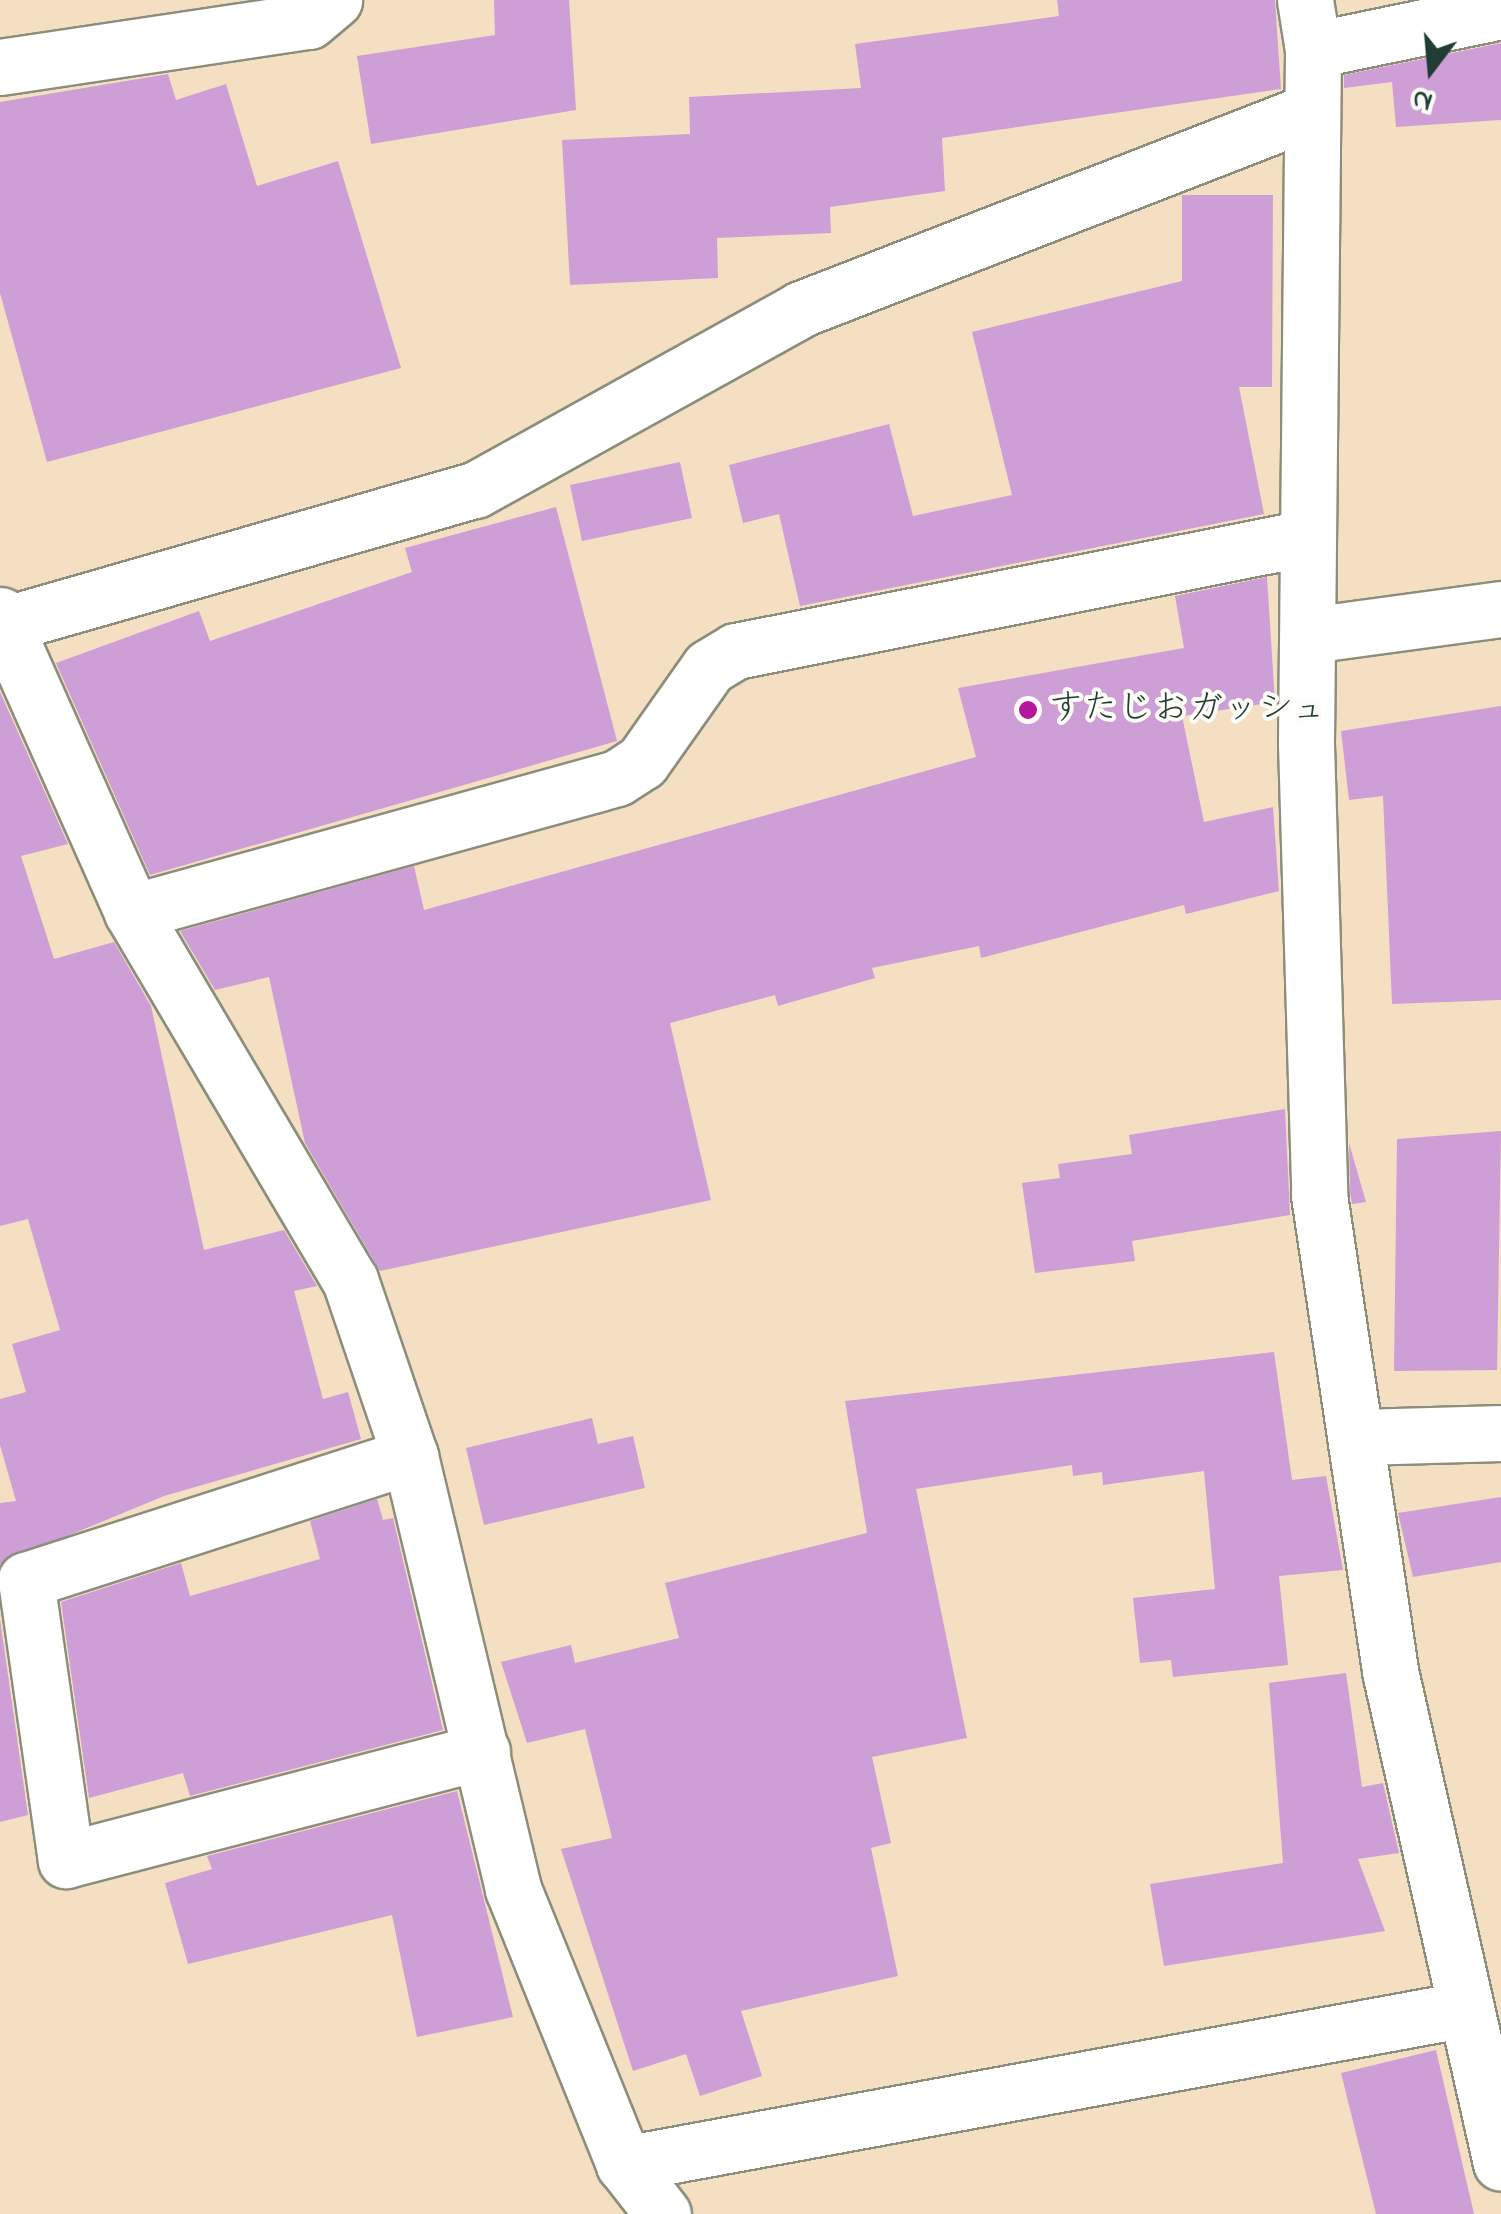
<!DOCTYPE html>
<html>
<head>
<meta charset="utf-8">
<style>
	body { margin:0 }
	#map { position:relative; width:1501px; height:2214px; overflow:hidden; background:#f4dfc2; font-family:"Indie Flower","Klee One",sans-serif }
	div>[style] { position:absolute }
	.building>* { inset:0; background:#ce9ed7 }
	.roads { filter:drop-shadow(2px 0 #8a8e7b) drop-shadow(-2px 0 #8a8e7b) drop-shadow(0 2px #8a8e7b) drop-shadow(0 -2px #8a8e7b) }
	.minor>* { height:55px; margin:-27.5px; padding:0 27.5px; transform-origin:27.5px; border-radius:27.5px; background:#fff }
	.dots>* { width:28px; height:28px; translate:-50% -50%; box-sizing:border-box; border:5px solid #fdfcf7; border-radius:50% }
	span { translate:-50% -50%; white-space:nowrap; text-align:center; line-height:1.15; -webkit-text-stroke:8px #fdfcf7; paint-order:stroke }
	.poi-label { font-size:35px; color:#1f3d34 }
	.left { translate:0 -50%; text-align:left }
	.north { position:absolute; left:1381px; top:20px; width:100px; height:100px; -webkit-text-stroke:8px #fdfcf7; paint-order:stroke; rotate:196deg; font-size:28px; font-weight:700; line-height:40px; text-align:center; color:#1f3d34 }
	.north::after { content:''; display:block; margin:auto; width:35px; height:45px; background:#1f3d34; clip-path:polygon(50% 0,100% 100%,50% 72%,0 100%) }
</style>
</head>
<body>
<div id="map">
	<div class="building">
		<div style="clip-path:polygon(494px 0,569px 0,576px 110px,371px 144px,357px 56px,495px 35px)"></div>
		<div style="clip-path:polygon(1057px 0,1275px 0,1281px 89px,942px 138px,945px 191px,830px 207px,831px 233px,717px 238px,718px 278px,570px 285px,562px 140px,690px 134px,689px 97px,861px 88px,855px 44px,1059px 16px)"></div>
		<div style="clip-path:polygon(1501px 43px,1501px 120px,1396px 127px,1392px 82px,1344px 88px,1344px 75px)"></div>
		<div style="clip-path:polygon(168px 74px,176px 100px,226px 84px,257px 186px,338px 161px,401px 368px,47px 462px,0 293px,0 102px)"></div>
		<div style="clip-path:polygon(1182px 195px,1273px 195px,1272px 387px,1239px 387px,1264px 514px,800px 606px,779px 514px,743px 523px,729px 465px,889px 424px,913px 516px,1012px 495px,972px 332px,1182px 281px)"></div>
		<div style="clip-path:polygon(680px 462px,692px 518px,582px 541px,570px 485px)"></div>
		<div style="clip-path:polygon(556px 507px,617px 741px,150px 875px,56px 663px,199px 611px,210px 641px,412px 572px,405px 548px)"></div>
		<div style="clip-path:polygon(1267px 577px,1275px 702px,1182px 716px,1204px 822px,1273px 807px,1279px 891px,1186px 914px,1184px 905px,981px 958px,979px 946px,872px 968px,875px 978px,778px 1006px,775px 995px,670px 1023px,711px 1200px,380px 1271px,305px 1143px,269px 977px,215px 990px,180px 931px,414px 866px,424px 910px,976px 757px,958px 688px,1184px 648px,1175px 596px)"></div>
		<div style="clip-path:polygon(0 692px,68px 844px,21px 856px,54px 959px,114px 942px,151px 1006px,204px 1250px,284px 1230px,317px 1286px,294px 1291px,323px 1399px,348px 1392px,361px 1439px,164px 1496px,0 1564px,0 1503px,16px 1501px,0 1445px,0 1399px,26px 1392px,12px 1344px,60px 1330px,28px 1219px,0 1226px)"></div>
		<div style="clip-path:polygon(1501px 706px,1501px 1000px,1392px 1004px,1383px 796px,1349px 800px,1341px 731px)"></div>
		<div style="clip-path:polygon(1285px 1109px,1290px 1215px,1132px 1241px,1135px 1261px,1035px 1273px,1022px 1183px,1060px 1178px,1058px 1164px,1132px 1154px,1129px 1135px)"></div>
		<div style="clip-path:polygon(1501px 1131px,1497px 1370px,1394px 1371px,1397px 1139px)"></div>
		<div style="clip-path:polygon(1349px 1143px,1366px 1202px,1352px 1204px,1350px 1192px)"></div>
		<div style="clip-path:polygon(1274px 1352px,1292px 1480px,1326px 1476px,1343px 1570px,1279px 1576px,1288px 1665px,1173px 1677px,1171px 1660px,1140px 1663px,1133px 1598px,1215px 1589px,1204px 1471px,1103px 1485px,1102px 1472px,1073px 1476px,1072px 1465px,916px 1489px,967px 1738px,872px 1757px,891px 1843px,871px 1848px,898px 1976px,741px 2011px,762px 2076px,700px 2096px,686px 2054px,633px 2071px,561px 1849px,612px 1838px,585px 1729px,527px 1743px,501px 1662px,571px 1645px,575px 1663px,679px 1638px,665px 1583px,867px 1533px,845px 1401px)"></div>
		<div style="clip-path:polygon(592px 1418px,598px 1444px,633px 1436px,645px 1488px,484px 1525px,466px 1448px)"></div>
		<div style="clip-path:polygon(1501px 1497px,1501px 1562px,1413px 1577px,1398px 1513px)"></div>
		<div style="clip-path:polygon(377px 1499px,383px 1520px,393px 1518px,443px 1730px,190px 1796px,183px 1773px,89px 1798px,61px 1602px,181px 1563px,190px 1596px,320px 1559px,310px 1521px)"></div>
		<div style="clip-path:polygon(0 1619px,28px 1815px,0 1822px)"></div>
		<div style="clip-path:polygon(1346px 1673px,1362px 1787px,1383px 1783px,1399px 1853px,1358px 1859px,1385px 1931px,1164px 1966px,1150px 1884px,1283px 1863px,1269px 1683px)"></div>
		<div style="clip-path:polygon(457px 1791px,513px 2017px,417px 2037px,392px 1915px,188px 1964px,165px 1883px,212px 1869px,207px 1856px)"></div>
		<div style="clip-path:polygon(1436px 2050px,1474px 2214px,1376px 2214px,1341px 2073px)"></div>
	</div>
	<div class="roads">
		<div class="minor">
			<div style="left:1305px;top:0;width:51px;rotate:80.9deg"></div>
			<div style="left:1313px;top:50px;width:694px;rotate:90.58deg"></div>
			<div style="left:1306px;top:744px;width:451px;rotate:88.3deg"></div>
			<div style="left:1319px;top:1195px;width:481px;rotate:81.5deg"></div>
			<div style="left:1390px;top:1671px;width:504px;rotate:77.29deg"></div>
			<div style="left:1313px;top:50px;width:192px;rotate:-11.7deg"></div>
			<div style="left:0;top:67px;width:312px;rotate:-8.5deg"></div>
			<div style="left:309px;top:21px;width:33px;rotate:-40deg"></div>
			<div style="left:0;top:615px;width:325px;rotate:66deg"></div>
			<div style="left:132px;top:912px;width:428px;rotate:59.4deg"></div>
			<div style="left:350px;top:1280px;width:186px;rotate:71.2deg"></div>
			<div style="left:410px;top:1456px;width:445px;rotate:76.6deg"></div>
			<div style="left:513px;top:1889px;width:297px;rotate:68deg"></div>
			<div style="left:624px;top:2164px;width:63px;rotate:52deg"></div>
			<div style="left:10px;top:623px;width:484px;rotate:-16deg"></div>
			<div style="left:475px;top:490px;width:373px;rotate:-29deg"></div>
			<div style="left:801px;top:309px;width:547px;rotate:-21.22deg"></div>
			<div style="left:1309px;top:635px;width:194px;rotate:-7.7deg"></div>
			<div style="left:132px;top:912px;width:503px;rotate:-15.44deg"></div>
			<div style="left:617px;top:778px;width:30px;rotate:-33deg"></div>
			<div style="left:642px;top:762px;width:116px;rotate:-54.8deg"></div>
			<div style="left:709px;top:667px;width:31px;rotate:-31deg"></div>
			<div style="left:736px;top:651px;width:580px;rotate:-11.23deg"></div>
			<div style="left:1360px;top:1437px;width:141px;rotate:-1.6deg"></div>
			<div style="left:410px;top:1456px;width:404px;rotate:162.1deg"></div>
			<div style="left:26px;top:1580px;width:283px;rotate:81.9deg"></div>
			<div style="left:66px;top:1860px;width:430px;rotate:-14.6deg"></div>
			<div style="left:624px;top:2164px;width:856px;rotate:-10.43deg"></div>
		</div>
	</div>
	<div class="dots">
		<div style="left:1028px;top:710px;background:#b5179e"></div>
	</div>
	<div class="poi-label">
		<span class="left" style="left:1048px;top:710px">すたじおガッシュ</span>
	</div>
	<div class="north">N</div>
</div>
</body>
</html>
